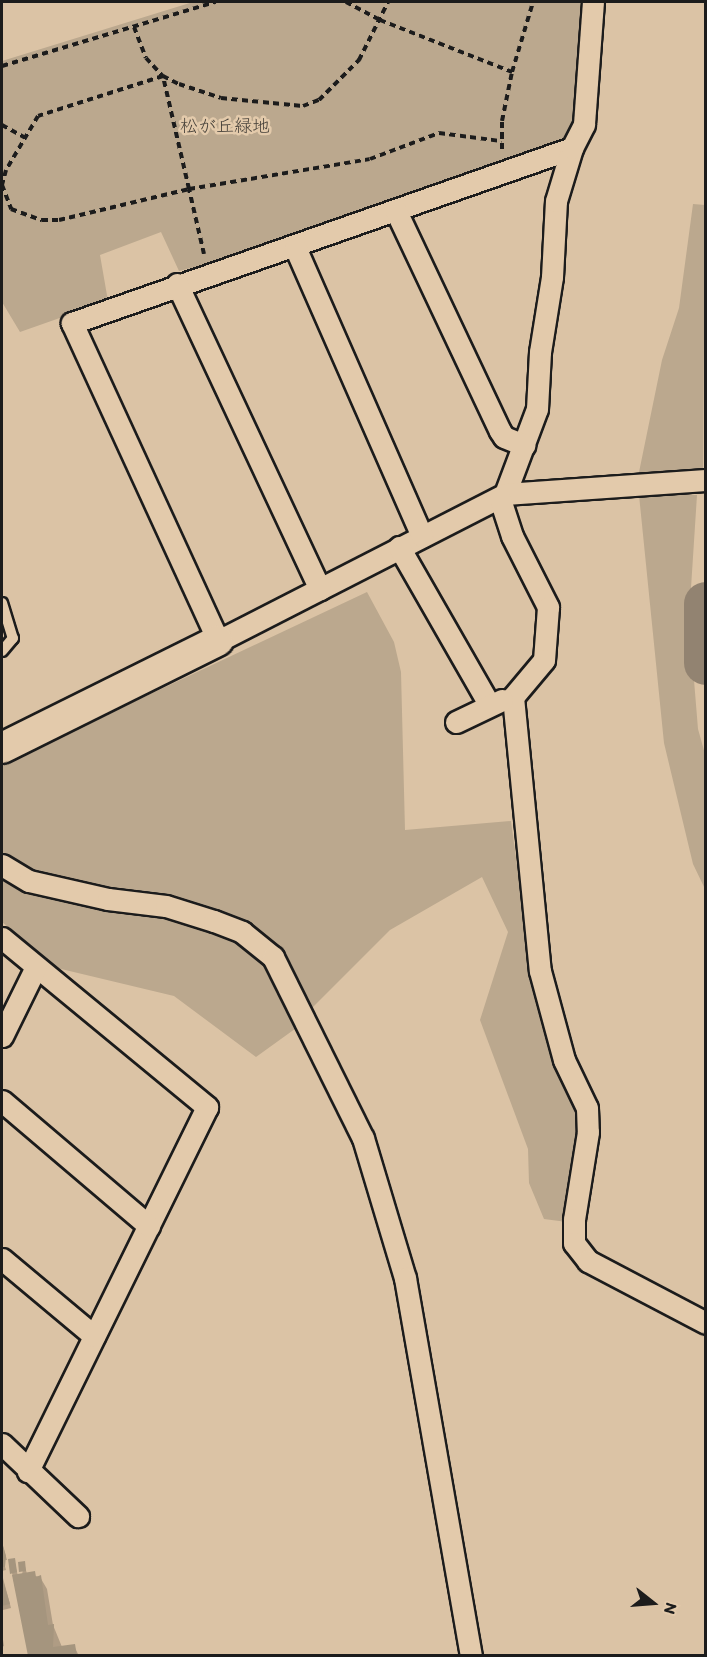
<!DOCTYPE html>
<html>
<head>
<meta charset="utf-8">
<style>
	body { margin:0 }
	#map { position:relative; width:707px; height:1657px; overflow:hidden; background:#dbc3a5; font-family:Itim,"Klee One",sans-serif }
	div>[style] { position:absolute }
	.green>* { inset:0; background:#bba88e }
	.shadow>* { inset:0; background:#0003 }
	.river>* { height:44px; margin:-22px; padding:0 22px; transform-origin:22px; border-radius:22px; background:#928371 }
	.building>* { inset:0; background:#a5957e }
	.path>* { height:4px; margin-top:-2px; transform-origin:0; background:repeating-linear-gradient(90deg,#1c1c1c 0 6px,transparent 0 10.5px) }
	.roads { filter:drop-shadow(2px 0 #1c1c1c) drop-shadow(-2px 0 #1c1c1c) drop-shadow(0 2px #1c1c1c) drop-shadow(0 -2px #1c1c1c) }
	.lane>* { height:10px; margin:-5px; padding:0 5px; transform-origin:5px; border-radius:5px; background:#e3caab }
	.street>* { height:21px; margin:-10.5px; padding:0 10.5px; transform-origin:10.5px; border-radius:10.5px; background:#e3caab }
	.secondary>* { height:30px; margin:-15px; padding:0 15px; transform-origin:15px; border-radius:15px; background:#e3caab }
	span { translate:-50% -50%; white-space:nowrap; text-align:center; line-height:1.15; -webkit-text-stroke:5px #e3caab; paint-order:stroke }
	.park-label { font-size:18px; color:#443f38 }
	.frame { position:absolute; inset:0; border:3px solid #1c1c1c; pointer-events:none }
	.north { position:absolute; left:623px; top:1573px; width:60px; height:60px; -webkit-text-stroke:4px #e3caab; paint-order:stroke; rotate:107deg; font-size:16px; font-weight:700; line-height:24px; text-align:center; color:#1c1c1c }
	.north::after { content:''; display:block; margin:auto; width:21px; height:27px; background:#1c1c1c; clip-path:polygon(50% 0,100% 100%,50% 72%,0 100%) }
</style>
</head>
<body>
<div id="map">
	<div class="green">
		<div style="clip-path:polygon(193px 2px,584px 2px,579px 109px,568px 139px,207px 264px,179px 271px,161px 232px,100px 255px,108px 301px,20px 332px,2px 302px,2px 61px)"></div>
		<div style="clip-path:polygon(693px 204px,705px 205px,703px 469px,638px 477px,662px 360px,679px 308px)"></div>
		<div style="clip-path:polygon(639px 495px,697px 495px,689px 619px,698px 729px,705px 754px,705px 889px,693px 864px,664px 743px)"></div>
		<div style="clip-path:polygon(367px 592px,394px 642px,401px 672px,405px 830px,511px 821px,532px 975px,583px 1111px,567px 1222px,544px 1219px,529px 1183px,528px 1149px,480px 1020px,508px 932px,482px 877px,390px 930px,310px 1010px,299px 1026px,256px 1057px,174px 996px,57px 968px,2px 922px,2px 764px)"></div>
	</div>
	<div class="shadow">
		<div style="clip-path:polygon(2px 1543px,7px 1560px,3px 1560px,6px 1570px,2px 1571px)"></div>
		<div style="clip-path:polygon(14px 1560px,18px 1576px,22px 1575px,24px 1563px,27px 1574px,40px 1577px,47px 1589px,53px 1625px,62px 1647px,74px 1646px,79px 1656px,30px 1656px,12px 1573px)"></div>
		<div style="clip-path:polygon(3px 1578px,11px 1608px,3px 1610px,2px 1607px)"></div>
		<div style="clip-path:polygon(2px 1633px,4px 1646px,2px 1647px)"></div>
	</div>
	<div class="river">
		<div style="left:706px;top:604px;width:59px;rotate:90deg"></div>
	</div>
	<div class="building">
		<div style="clip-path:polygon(2px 1542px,6px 1556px,5px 1567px,2px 1567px)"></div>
		<div style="clip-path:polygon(15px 1558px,17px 1572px,10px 1574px,8px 1559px)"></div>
		<div style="clip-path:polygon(25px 1561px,26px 1571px,19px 1572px,18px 1562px)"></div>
		<div style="clip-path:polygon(35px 1571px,36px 1577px,41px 1575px,48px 1625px,54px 1624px,53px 1647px,75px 1644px,77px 1656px,28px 1656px,12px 1575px)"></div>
		<div style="clip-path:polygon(2px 1577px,10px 1604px,2px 1606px)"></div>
	</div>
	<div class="path">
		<div style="left:346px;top:2px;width:38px;rotate:28deg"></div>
		<div style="left:380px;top:20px;width:142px;rotate:21.5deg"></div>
		<div style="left:134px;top:27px;width:33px;rotate:69deg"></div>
		<div style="left:146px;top:58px;width:25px;rotate:47deg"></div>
		<div style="left:163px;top:76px;width:18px;rotate:27deg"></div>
		<div style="left:179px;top:84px;width:44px;rotate:18.4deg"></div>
		<div style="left:221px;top:98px;width:82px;rotate:5.6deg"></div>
		<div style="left:303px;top:106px;width:17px;rotate:-21deg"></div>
		<div style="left:319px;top:100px;width:57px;rotate:-45deg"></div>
		<div style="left:359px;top:60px;width:65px;rotate:-63.4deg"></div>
		<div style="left:2px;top:66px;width:223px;rotate:-16.7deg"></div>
		<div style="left:2px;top:125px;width:26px;rotate:29deg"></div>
		<div style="left:502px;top:149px;width:28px;rotate:-90deg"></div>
		<div style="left:502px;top:121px;width:50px;rotate:-78.5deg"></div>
		<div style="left:512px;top:72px;width:73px;rotate:-73.3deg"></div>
		<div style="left:204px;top:254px;width:67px;rotate:-103deg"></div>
		<div style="left:189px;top:189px;width:116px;rotate:-103deg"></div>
		<div style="left:163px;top:76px;width:131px;rotate:162.3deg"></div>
		<div style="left:38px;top:116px;width:63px;rotate:120.7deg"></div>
		<div style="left:6px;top:170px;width:16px;rotate:105deg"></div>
		<div style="left:2px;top:185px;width:26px;rotate:69deg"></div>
		<div style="left:11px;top:209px;width:33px;rotate:20deg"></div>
		<div style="left:42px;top:220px;width:17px"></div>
		<div style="left:59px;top:220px;width:134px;rotate:-13.4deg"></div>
		<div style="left:189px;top:189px;width:183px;rotate:-9.4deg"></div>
		<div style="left:370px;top:159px;width:74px;rotate:-20.6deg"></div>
		<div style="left:439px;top:133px;width:63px;rotate:7.4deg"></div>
	</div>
	<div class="roads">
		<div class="lane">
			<div style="left:2px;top:603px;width:37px;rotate:73deg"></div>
			<div style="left:13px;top:638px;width:17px;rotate:130deg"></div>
		</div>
		<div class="street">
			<div style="left:572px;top:148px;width:530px;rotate:160.71deg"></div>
			<div style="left:72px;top:323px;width:350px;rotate:65.3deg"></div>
			<div style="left:218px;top:641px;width:322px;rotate:-27.1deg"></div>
			<div style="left:505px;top:494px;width:91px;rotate:-69.4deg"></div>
			<div style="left:537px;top:409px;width:57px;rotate:-87deg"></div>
			<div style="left:540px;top:352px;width:76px;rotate:-80.9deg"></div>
			<div style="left:552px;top:277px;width:76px;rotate:-87deg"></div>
			<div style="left:556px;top:201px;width:55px;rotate:-73.2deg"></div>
			<div style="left:572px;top:148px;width:27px;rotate:-63deg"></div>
			<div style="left:584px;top:124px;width:122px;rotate:-85.8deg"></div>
			<div style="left:396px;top:211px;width:243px;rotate:64.7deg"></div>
			<div style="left:500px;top:431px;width:7px;rotate:56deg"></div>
			<div style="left:504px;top:437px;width:22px;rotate:22deg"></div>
			<div style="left:295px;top:247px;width:316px;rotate:66.3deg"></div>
			<div style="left:177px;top:284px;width:337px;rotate:64.9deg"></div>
			<div style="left:505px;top:494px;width:201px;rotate:-4deg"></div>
			<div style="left:500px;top:499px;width:39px;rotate:72deg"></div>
			<div style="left:512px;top:536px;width:80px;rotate:63.1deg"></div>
			<div style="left:548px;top:607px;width:53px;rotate:94.3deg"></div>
			<div style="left:544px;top:660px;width:48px;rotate:130deg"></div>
			<div style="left:513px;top:697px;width:275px;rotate:84.4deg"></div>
			<div style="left:540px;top:971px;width:92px;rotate:74.9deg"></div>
			<div style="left:564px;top:1060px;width:53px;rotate:64.4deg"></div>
			<div style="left:587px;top:1108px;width:24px;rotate:88deg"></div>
			<div style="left:588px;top:1132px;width:88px;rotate:99.1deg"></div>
			<div style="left:574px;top:1219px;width:24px;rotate:90deg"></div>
			<div style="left:574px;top:1243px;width:23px;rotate:52deg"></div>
			<div style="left:588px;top:1261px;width:133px;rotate:27.7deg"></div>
			<div style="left:399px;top:547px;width:181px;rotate:60.2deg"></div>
			<div style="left:456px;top:722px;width:51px;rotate:-25.6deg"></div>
			<div style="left:2px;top:865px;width:31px;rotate:31deg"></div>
			<div style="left:29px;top:881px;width:81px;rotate:12.8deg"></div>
			<div style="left:108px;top:899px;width:58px;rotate:6.9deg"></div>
			<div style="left:166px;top:906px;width:50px;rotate:17.4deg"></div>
			<div style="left:214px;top:921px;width:30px;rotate:21deg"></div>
			<div style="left:242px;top:932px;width:40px;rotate:39deg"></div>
			<div style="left:273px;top:957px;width:202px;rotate:63.6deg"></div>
			<div style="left:363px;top:1138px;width:146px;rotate:73.3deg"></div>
			<div style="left:405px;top:1278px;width:384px;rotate:80.1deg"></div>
			<div style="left:2px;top:938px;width:266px;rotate:39.5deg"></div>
			<div style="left:207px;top:1107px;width:406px;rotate:116.2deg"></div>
			<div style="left:2px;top:1036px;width:77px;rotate:-63.8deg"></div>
			<div style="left:2px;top:1101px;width:193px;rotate:40.4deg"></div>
			<div style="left:2px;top:1259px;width:120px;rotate:39.9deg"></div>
			<div style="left:2px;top:1444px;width:105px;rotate:43.5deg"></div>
		</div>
		<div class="secondary">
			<div style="left:2px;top:748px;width:241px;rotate:-26.4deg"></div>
		</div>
	</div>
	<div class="park-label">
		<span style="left:225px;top:126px">松が丘緑地</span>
	</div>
	<div class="frame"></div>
	<div class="north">N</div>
</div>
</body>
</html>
